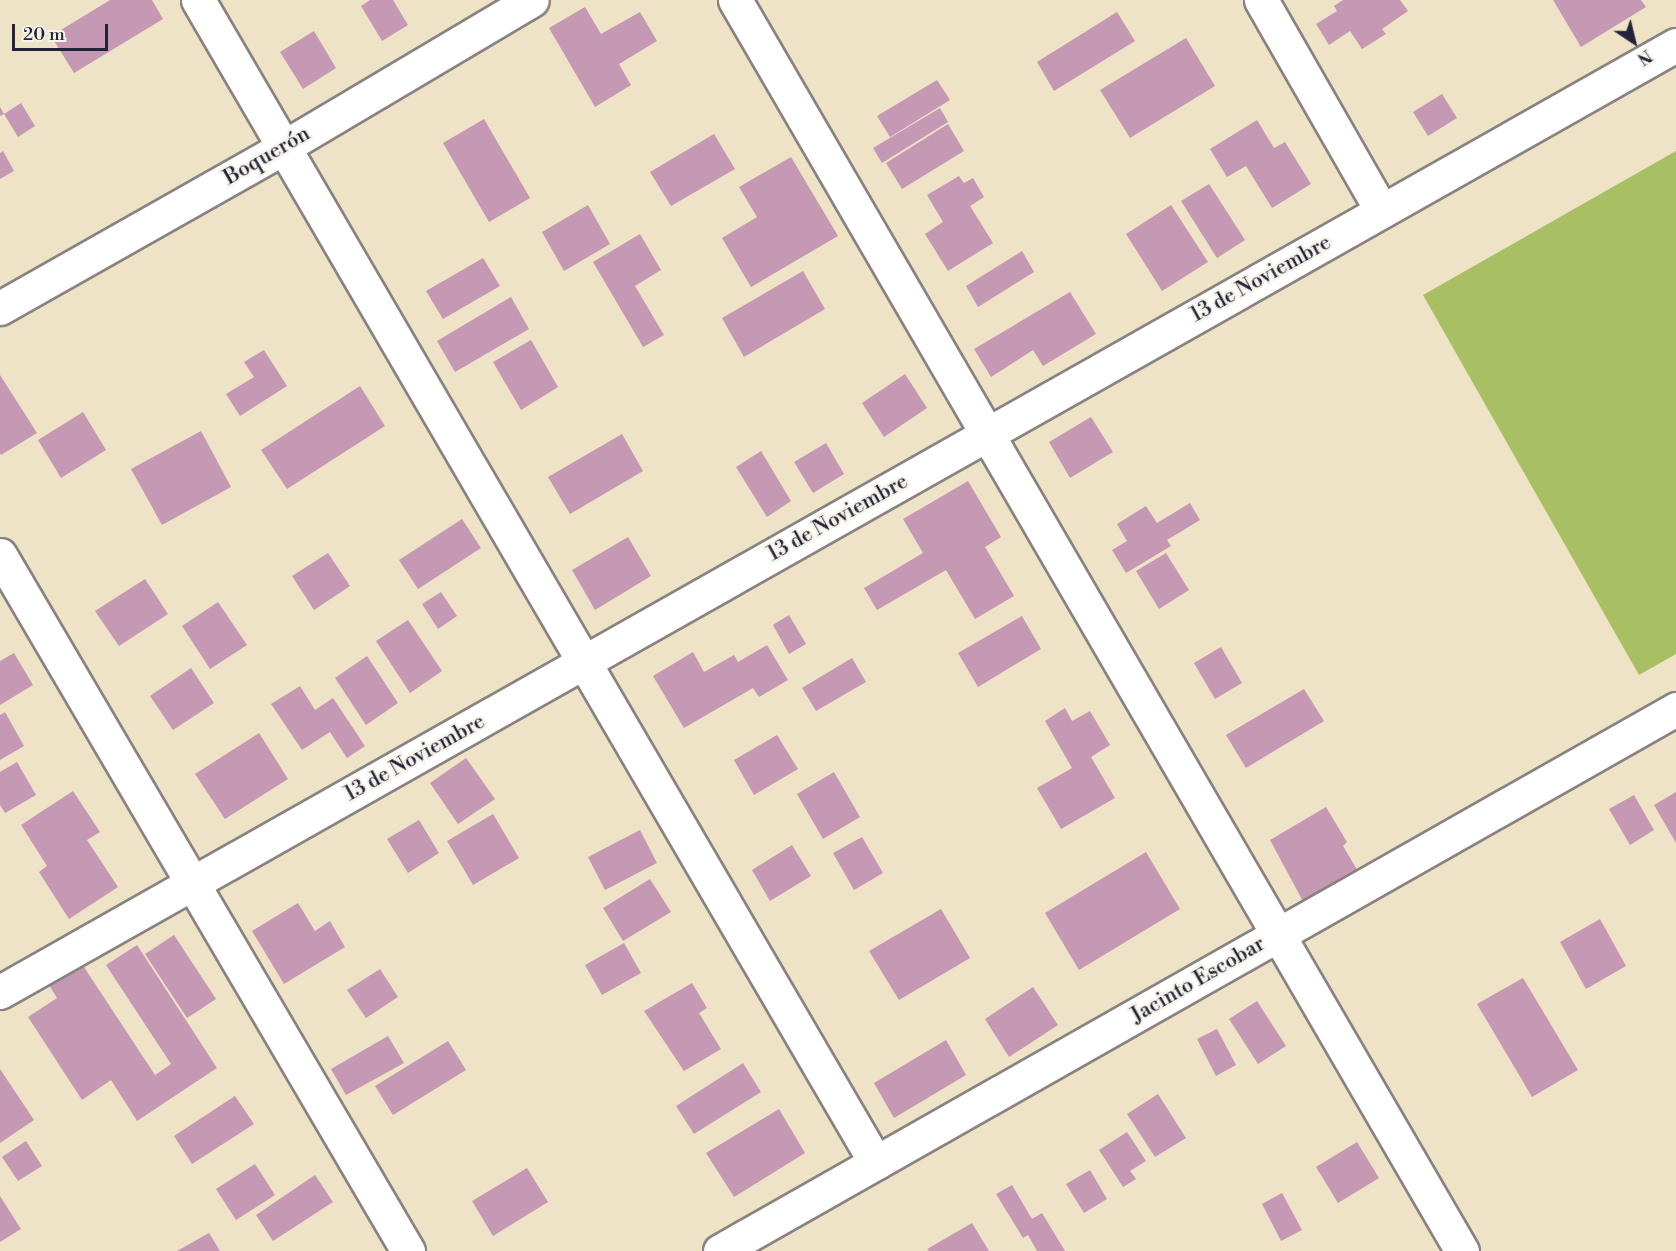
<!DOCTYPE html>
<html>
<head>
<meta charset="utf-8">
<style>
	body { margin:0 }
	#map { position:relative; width:1676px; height:1251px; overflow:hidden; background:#eee3c6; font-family:"Libre Bodoni",serif }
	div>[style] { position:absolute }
	.green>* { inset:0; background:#a8bf64 }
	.building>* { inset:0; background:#c598b4 }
	.roads { filter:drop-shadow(2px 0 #888280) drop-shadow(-2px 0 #888280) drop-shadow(0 2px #888280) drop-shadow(0 -2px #888280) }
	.minor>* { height:33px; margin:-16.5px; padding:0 16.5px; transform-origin:16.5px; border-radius:16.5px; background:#fff }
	span { translate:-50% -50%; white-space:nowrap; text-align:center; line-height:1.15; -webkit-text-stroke:4.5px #f7f3e8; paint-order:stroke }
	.street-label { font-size:21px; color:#22223b }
	.north { position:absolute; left:1604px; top:12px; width:60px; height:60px; -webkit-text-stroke:4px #f7f3e8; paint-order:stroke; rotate:145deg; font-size:16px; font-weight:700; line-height:24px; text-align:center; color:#22223b }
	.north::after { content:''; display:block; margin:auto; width:21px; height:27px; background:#22223b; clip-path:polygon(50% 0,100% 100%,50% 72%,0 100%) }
	.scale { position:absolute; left:12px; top:24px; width:96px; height:27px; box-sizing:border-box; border:3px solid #22223b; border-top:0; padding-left:8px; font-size:18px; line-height:21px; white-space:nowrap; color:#22223b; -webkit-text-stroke:4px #f7f3e8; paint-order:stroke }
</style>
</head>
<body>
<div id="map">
	<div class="green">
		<div style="clip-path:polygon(1676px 151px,1676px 654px,1639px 675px,1423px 295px)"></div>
	</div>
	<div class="building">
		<div style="clip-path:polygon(110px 0,152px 0,163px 19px,74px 73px,51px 36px)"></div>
		<div style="clip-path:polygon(370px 0,393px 0,408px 25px,382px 41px,361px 6px)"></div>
		<div style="clip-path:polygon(1343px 0,1400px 0,1408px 11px,1382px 29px,1386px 34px,1362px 49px,1350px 31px,1329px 45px,1316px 24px,1337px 11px,1334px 6px)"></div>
		<div style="clip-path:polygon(1553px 0,1641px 0,1646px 7px,1581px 47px)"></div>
		<div style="clip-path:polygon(585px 7px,601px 34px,640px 12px,657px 41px,619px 64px,631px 85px,595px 107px,549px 28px)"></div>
		<div style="clip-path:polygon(1117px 12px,1135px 41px,1054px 91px,1037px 62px)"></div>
		<div style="clip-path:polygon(314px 31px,336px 68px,303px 89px,280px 52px)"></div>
		<div style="clip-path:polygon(1186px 38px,1215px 86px,1130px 138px,1100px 90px)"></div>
		<div style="clip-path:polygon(937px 80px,950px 100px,890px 137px,877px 116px)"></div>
		<div style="clip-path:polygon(1442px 94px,1457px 118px,1428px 136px,1413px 112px)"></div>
		<div style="clip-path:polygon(21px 103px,35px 126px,18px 137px,4px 114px,0 116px,0 107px,4px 114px)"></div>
		<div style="clip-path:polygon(940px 108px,948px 122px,882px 163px,873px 148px)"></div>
		<div style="clip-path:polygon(484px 119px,530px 198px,489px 222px,443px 143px)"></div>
		<div style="clip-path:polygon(1257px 120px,1274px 148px,1285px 142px,1311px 184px,1272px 208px,1246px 166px,1227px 177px,1210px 149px)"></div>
		<div style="clip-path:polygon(948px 124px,964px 151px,902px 189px,886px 163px)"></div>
		<div style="clip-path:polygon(714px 134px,735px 169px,671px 206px,650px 172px)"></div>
		<div style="clip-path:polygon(3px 151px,14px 171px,0 179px,0 153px)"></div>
		<div style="clip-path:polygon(791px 157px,838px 236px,751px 287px,722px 238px,757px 217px,739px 187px)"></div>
		<div style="clip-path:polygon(959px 176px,964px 183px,973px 178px,984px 197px,970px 206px,993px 243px,948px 271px,925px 234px,943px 222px,927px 195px)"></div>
		<div style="clip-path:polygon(1209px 184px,1245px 240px,1217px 258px,1181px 201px)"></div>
		<div style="clip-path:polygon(588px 205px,610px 244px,564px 271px,542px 232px)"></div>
		<div style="clip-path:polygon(1171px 205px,1208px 262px,1162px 291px,1126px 234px)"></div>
		<div style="clip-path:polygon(640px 234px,661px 270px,635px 286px,664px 335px,643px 347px,593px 262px)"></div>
		<div style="clip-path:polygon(1022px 251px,1034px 272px,978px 307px,966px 286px)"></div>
		<div style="clip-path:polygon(483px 258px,500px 286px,443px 319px,426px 291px)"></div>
		<div style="clip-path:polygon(803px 271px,825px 309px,744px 357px,722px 318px)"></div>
		<div style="clip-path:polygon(1070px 292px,1096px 334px,1043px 366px,1033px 350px,991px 377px,974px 349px)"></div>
		<div style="clip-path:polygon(511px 297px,529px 329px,455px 372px,437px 341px)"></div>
		<div style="clip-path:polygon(531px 340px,558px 387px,521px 410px,493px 362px)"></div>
		<div style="clip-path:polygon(264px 350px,287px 386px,240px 416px,226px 394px,254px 377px,244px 362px)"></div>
		<div style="clip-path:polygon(905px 374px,927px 408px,884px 437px,862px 403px)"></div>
		<div style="clip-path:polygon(0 375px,37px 433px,1px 455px,0 453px)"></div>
		<div style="clip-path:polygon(360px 386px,385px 426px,287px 489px,261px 450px)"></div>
		<div style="clip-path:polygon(83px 412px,106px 450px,61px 478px,38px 440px)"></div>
		<div style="clip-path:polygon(1091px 417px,1113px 452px,1070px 478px,1049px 442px)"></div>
		<div style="clip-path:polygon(201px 431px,231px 487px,162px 525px,131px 469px)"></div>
		<div style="clip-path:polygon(622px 434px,643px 471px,570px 514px,548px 477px)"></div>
		<div style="clip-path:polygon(826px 443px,844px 474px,813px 493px,794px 462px)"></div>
		<div style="clip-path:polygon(761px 451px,791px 501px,767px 517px,736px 467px)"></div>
		<div style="clip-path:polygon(968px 481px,1001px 537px,985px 547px,1014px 596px,975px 619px,946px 570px,877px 610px,864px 588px,923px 553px,903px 519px)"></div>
		<div style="clip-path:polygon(1190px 503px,1200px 520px,1167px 540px,1171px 546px,1126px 573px,1112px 550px,1127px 541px,1117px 524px,1146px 506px,1157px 523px)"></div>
		<div style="clip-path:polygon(462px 519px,481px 548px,418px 589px,399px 560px)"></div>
		<div style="clip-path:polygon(628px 537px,651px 576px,595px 610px,572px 570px)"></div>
		<div style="clip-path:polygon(328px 553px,350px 586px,314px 610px,292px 576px)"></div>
		<div style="clip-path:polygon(1166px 553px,1189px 590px,1159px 609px,1136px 571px)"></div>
		<div style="clip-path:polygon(145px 579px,168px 614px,119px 646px,95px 611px)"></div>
		<div style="clip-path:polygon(441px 592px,457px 616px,438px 629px,422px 604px)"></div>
		<div style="clip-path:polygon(218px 602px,247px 645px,210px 669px,182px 626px)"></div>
		<div style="clip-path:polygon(789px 615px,806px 644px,789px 654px,773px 625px)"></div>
		<div style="clip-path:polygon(1022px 616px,1041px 649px,978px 687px,958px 653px)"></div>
		<div style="clip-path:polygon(408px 620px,442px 671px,410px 693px,376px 641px)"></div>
		<div style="clip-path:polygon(767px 645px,788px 680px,759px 697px,753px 688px,684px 728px,653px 676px,693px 652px,704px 672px,734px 655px,738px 662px)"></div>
		<div style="clip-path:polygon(1221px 647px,1242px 683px,1215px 699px,1194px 663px)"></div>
		<div style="clip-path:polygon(14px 653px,33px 685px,0 705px,0 661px)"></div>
		<div style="clip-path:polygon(367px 656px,398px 703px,366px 725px,335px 678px)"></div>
		<div style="clip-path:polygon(852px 658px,866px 682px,816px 711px,802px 688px)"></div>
		<div style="clip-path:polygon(191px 668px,214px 703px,173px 730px,150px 696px)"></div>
		<div style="clip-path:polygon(300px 686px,315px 710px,333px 698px,365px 746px,347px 758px,330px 732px,302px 750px,271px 704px)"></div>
		<div style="clip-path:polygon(1304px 689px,1324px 721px,1246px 768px,1226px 735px)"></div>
		<div style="clip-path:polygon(1065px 708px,1072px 721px,1090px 711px,1110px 745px,1091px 757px,1115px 798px,1061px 829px,1037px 788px,1072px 768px,1045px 721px)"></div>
		<div style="clip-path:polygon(5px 712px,24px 746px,0 760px,0 715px)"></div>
		<div style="clip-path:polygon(259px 733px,288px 779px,225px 819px,195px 774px)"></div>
		<div style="clip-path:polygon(777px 735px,798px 769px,754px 795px,734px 760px)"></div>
		<div style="clip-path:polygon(466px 758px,495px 799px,458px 824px,430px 783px)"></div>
		<div style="clip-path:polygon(17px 762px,36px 795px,5px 813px,0 805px,0 772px)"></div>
		<div style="clip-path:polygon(834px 772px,860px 817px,823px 839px,797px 794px)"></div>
		<div style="clip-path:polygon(73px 791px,100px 832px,87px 840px,118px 887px,69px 919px,39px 872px,47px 866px,21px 825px)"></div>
		<div style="clip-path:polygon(1676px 792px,1676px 843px,1654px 805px)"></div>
		<div style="clip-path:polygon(1634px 795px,1654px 830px,1630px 845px,1609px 809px)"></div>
		<div style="clip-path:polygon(1326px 807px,1347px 842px,1343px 846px,1359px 873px,1305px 905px,1270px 840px)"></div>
		<div style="clip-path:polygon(493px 814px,519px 858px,473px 885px,447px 841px)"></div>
		<div style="clip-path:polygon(419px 820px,439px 853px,408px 873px,387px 839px)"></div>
		<div style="clip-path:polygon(640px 830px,657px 863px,605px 890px,588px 857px)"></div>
		<div style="clip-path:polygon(862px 837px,883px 873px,854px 890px,833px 853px)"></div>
		<div style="clip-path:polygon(792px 845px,811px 876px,770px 901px,752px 870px)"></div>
		<div style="clip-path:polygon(1146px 852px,1180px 909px,1079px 970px,1045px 913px)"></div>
		<div style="clip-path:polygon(650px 879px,671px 912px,623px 941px,603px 908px)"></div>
		<div style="clip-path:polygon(298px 903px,315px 931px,330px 921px,345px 947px,284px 984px,252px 931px)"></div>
		<div style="clip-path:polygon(941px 909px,970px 958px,899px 1000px,869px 951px)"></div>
		<div style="clip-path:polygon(1600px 919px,1626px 966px,1586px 989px,1560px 942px)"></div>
		<div style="clip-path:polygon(174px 935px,216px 999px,187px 1018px,145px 954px)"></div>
		<div style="clip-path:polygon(624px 943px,641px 973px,602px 995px,585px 965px)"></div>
		<div style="clip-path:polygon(137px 945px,217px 1068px,137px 1121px,111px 1080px,82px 1100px,28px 1017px,57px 998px,49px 985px,82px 964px,155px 1075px,171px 1064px,106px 965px)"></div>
		<div style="clip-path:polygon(380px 969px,398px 997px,366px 1018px,347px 990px)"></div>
		<div style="clip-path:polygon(1523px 978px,1578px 1070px,1532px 1097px,1477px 1004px)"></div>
		<div style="clip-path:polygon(692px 983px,707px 1008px,699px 1013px,721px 1049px,684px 1071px,644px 1011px)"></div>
		<div style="clip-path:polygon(1033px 987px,1058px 1025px,1009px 1057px,985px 1019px)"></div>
		<div style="clip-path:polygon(1257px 1001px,1286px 1046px,1258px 1064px,1229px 1019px)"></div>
		<div style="clip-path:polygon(1217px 1029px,1236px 1065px,1216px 1076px,1197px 1039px)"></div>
		<div style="clip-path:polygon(388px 1036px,404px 1063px,346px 1095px,331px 1069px)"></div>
		<div style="clip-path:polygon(946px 1040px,966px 1075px,894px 1118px,874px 1083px)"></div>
		<div style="clip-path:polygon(448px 1041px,466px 1070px,393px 1115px,375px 1086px)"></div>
		<div style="clip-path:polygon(743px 1063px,761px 1092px,694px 1134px,676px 1106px)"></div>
		<div style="clip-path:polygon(0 1069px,34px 1120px,0 1143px)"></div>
		<div style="clip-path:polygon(1158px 1094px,1186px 1138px,1155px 1157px,1127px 1114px)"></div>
		<div style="clip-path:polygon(235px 1096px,254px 1124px,192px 1164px,174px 1136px)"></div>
		<div style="clip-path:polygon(779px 1109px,805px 1153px,734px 1197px,706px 1153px)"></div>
		<div style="clip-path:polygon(1127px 1132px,1146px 1161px,1130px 1171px,1136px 1179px,1123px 1187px,1099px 1150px)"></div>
		<div style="clip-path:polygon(26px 1141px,42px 1166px,18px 1181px,2px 1157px)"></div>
		<div style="clip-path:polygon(1357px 1142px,1379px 1178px,1338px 1203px,1316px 1167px)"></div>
		<div style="clip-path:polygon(255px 1164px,275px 1195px,236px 1220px,216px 1189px)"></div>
		<div style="clip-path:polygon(527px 1168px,548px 1202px,493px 1236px,472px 1201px)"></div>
		<div style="clip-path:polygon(1090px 1170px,1107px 1199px,1084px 1213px,1066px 1184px)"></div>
		<div style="clip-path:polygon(315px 1175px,333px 1202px,273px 1241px,256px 1215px)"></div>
		<div style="clip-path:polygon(1012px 1185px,1032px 1219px,1042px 1213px,1065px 1251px,1037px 1251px,1028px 1235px,1023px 1238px,996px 1194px)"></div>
		<div style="clip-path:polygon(1282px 1193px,1302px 1230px,1281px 1241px,1262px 1204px)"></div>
		<div style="clip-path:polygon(0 1196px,21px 1229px,0 1242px)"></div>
		<div style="clip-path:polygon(972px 1223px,989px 1251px,929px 1251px,927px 1249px)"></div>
		<div style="clip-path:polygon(209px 1233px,220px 1251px,177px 1251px)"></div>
	</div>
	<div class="roads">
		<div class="minor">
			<div style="left:198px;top:0;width:1346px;rotate:59.76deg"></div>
			<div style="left:735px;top:0;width:1447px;rotate:59.84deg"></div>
			<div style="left:1261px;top:0;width:243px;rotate:60.2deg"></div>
			<div style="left:0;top:308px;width:326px;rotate:-29.5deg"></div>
			<div style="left:284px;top:147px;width:288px;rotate:-30.7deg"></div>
			<div style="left:0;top:555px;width:807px;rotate:59.62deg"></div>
			<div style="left:0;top:992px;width:1925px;rotate:-29.47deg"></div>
			<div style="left:720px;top:1251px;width:1099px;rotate:-29.55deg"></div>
		</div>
	</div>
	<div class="street-label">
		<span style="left:267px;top:156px;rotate:-30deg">Boquerón</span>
		<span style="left:1261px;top:279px;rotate:-29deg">13 de Noviembre</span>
		<span style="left:838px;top:518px;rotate:-29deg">13 de Noviembre</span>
		<span style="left:415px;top:758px;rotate:-29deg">13 de Noviembre</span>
		<span style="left:1198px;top:980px;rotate:-30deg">Jacinto Escobar</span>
	</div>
	<div class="north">N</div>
	<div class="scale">20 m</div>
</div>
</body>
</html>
